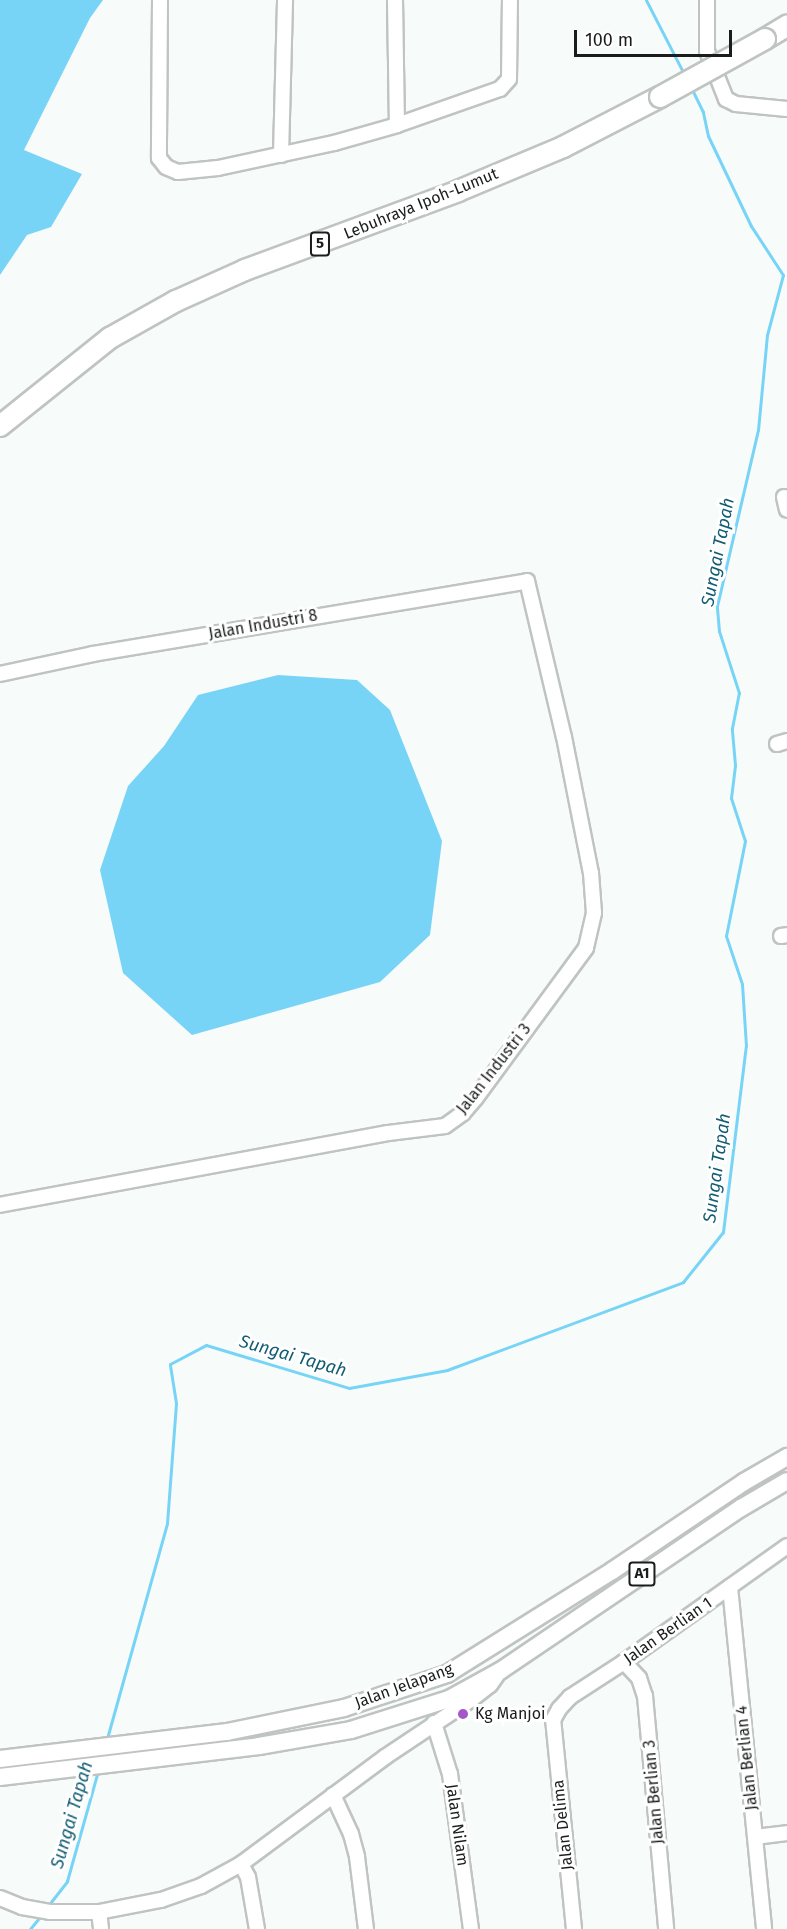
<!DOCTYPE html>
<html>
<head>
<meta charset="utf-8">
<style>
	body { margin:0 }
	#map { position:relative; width:787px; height:1929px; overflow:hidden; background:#f7fcfa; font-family:"Fira Sans",sans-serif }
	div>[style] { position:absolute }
	.water>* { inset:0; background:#78d4f6 }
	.stream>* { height:3px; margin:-1.5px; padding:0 1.5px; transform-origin:1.5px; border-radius:1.5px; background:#78d4f6 }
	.roads { filter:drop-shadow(2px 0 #bfc4c2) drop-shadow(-2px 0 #bfc4c2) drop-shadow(0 2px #bfc4c2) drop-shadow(0 -2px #bfc4c2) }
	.minor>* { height:14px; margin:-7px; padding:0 7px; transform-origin:7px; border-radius:7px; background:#fff }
	.major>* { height:16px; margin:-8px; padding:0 8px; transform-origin:8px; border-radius:8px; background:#fff }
	.highway>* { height:20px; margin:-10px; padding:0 10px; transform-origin:10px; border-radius:10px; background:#fff }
	.bridges { filter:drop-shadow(2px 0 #bfc4c2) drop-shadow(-2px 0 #bfc4c2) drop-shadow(0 2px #bfc4c2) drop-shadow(0 -2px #bfc4c2) }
	.highway-bridge>* { height:20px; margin:-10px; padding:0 10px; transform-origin:10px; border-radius:10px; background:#fff }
	.dots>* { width:16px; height:16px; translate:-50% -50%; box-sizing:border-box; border:3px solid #fff; border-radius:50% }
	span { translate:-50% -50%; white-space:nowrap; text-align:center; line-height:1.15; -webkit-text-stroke:6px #fff; paint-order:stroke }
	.shield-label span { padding:2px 4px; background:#fff; border:2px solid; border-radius:4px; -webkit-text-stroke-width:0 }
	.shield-label { font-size:15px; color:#1b1d1c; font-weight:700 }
	.street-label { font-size:16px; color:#1b1d1c }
	.poi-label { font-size:16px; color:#1b1d1c }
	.left { translate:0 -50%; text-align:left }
	.water-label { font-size:18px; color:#125d74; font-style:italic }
	.scale { position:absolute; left:574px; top:30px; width:158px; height:27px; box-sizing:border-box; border:3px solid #1b1d1c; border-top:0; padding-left:8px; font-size:18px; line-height:21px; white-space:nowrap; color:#1b1d1c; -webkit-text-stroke:4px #fff; paint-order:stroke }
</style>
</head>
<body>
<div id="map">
	<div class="water">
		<div style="clip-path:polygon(0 0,103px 0,90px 18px,24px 150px,82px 174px,51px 227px,27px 235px,0 275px)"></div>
		<div style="clip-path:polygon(278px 675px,357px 680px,390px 710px,442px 841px,430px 935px,380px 982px,192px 1035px,123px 973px,100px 870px,128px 786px,164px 746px,198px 695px)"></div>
	</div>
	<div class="stream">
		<div style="left:646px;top:0;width:85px;rotate:62.8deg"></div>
		<div style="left:106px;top:1742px;width:227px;rotate:-74.4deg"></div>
		<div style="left:167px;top:1523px;width:120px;rotate:-85.7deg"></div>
		<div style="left:176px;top:1403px;width:39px;rotate:-99deg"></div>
		<div style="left:170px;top:1364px;width:41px;rotate:-27.8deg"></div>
		<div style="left:206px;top:1345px;width:149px;rotate:16.7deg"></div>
		<div style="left:349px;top:1388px;width:100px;rotate:-10.4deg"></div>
		<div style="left:447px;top:1370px;width:252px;rotate:-20.4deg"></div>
		<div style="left:683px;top:1282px;width:64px;rotate:-51.3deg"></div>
		<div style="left:723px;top:1232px;width:187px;rotate:-83deg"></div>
		<div style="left:746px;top:1046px;width:62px;rotate:-93.7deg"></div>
		<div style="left:742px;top:984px;width:51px;rotate:-108.4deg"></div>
		<div style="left:726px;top:936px;width:97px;rotate:-78.7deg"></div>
		<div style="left:745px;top:841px;width:45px;rotate:-108deg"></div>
		<div style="left:731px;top:798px;width:33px;rotate:-83deg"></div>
		<div style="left:735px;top:765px;width:37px;rotate:-95deg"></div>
		<div style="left:732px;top:728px;width:36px;rotate:-79deg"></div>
		<div style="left:739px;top:693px;width:65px;rotate:-107.9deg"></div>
		<div style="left:719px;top:631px;width:25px;rotate:-95deg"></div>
		<div style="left:717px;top:606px;width:181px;rotate:-76.9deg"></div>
		<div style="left:758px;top:430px;width:95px;rotate:-84.6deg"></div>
		<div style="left:767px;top:335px;width:62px;rotate:-75.1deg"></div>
		<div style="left:783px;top:275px;width:59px;rotate:-123.1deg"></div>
		<div style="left:751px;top:226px;width:100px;rotate:-115.5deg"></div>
		<div style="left:708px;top:136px;width:25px;rotate:-102deg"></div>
		<div style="left:703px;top:112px;width:28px;rotate:-116deg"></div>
		<div style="left:47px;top:1907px;width:33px;rotate:-52deg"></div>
		<div style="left:67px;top:1881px;width:114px;rotate:-74.3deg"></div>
		<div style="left:30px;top:1929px;width:19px;rotate:-51deg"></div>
	</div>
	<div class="roads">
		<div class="minor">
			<div style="left:160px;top:0;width:158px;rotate:90.4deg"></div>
			<div style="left:159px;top:158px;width:11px;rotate:52deg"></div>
			<div style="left:166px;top:167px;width:13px;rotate:23deg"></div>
			<div style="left:178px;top:172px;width:40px;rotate:-5.7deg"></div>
			<div style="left:218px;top:168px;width:119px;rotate:-12.2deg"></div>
			<div style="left:334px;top:143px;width:66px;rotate:-15.9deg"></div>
			<div style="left:397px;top:125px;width:109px;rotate:-19.3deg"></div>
			<div style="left:500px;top:89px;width:13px;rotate:-48deg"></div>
			<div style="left:509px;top:79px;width:79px;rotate:-89.3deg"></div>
			<div style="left:395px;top:0;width:125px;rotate:89.1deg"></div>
			<div style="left:707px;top:0;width:51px;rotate:90deg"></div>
			<div style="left:707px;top:51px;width:52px;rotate:68.4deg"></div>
			<div style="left:726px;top:99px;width:11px;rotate:27deg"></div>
			<div style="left:736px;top:104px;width:51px;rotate:5.6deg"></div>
			<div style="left:281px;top:155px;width:155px;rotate:-88.5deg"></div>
			<div style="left:784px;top:497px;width:13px;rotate:77deg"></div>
			<div style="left:0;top:674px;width:95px;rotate:-12.1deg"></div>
			<div style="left:93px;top:654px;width:440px;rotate:-9.5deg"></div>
			<div style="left:527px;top:581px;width:160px;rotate:76.7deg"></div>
			<div style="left:564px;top:737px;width:139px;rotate:78.8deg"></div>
			<div style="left:591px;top:873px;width:40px;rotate:85.7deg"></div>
			<div style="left:594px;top:913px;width:36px;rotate:103deg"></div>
			<div style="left:586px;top:948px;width:187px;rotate:126.3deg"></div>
			<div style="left:475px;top:1099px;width:18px;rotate:131deg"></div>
			<div style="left:463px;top:1113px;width:22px;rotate:144deg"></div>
			<div style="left:445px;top:1126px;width:57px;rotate:173deg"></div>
			<div style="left:388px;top:1133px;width:395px;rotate:169.5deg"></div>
			<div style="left:777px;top:744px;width:10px;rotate:-17deg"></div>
			<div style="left:781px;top:936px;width:6px;rotate:-9deg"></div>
			<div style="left:730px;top:1587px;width:344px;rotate:84.3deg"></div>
			<div style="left:624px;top:1662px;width:22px;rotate:47deg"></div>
			<div style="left:639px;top:1678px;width:19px;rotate:72deg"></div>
			<div style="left:645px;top:1696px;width:234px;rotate:84.8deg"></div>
			<div style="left:434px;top:1723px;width:53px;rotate:72.6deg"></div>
			<div style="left:450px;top:1774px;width:156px;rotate:82.3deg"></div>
			<div style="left:333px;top:1795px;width:43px;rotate:65.2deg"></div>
			<div style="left:351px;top:1834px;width:24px;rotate:75deg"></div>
			<div style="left:357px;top:1857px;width:73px;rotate:82.9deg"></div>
			<div style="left:755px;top:1837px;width:32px;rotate:-7deg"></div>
			<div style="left:241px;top:1864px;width:15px;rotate:62deg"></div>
			<div style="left:248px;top:1877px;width:53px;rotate:80.2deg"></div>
			<div style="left:0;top:1898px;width:24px;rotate:22deg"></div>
			<div style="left:22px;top:1907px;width:28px;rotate:10deg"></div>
			<div style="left:50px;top:1912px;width:49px"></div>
			<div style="left:99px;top:1912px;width:63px;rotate:-11deg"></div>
			<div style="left:161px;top:1900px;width:42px;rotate:-19.3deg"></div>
			<div style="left:201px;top:1886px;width:46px;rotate:-28.8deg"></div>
			<div style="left:241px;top:1864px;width:179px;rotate:-36.6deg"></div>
			<div style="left:385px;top:1757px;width:105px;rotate:-33.7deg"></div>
			<div style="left:472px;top:1699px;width:23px;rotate:-38deg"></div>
			<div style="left:490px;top:1685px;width:12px;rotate:-55deg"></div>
			<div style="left:99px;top:1912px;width:17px;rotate:83deg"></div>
			<div style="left:574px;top:1929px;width:210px;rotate:-95.7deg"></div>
			<div style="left:553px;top:1720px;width:13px;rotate:-61deg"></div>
			<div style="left:559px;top:1709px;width:16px;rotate:-47deg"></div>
			<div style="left:570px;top:1697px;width:64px;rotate:-32.9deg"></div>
			<div style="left:624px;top:1662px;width:200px;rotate:-35.4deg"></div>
		</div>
		<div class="major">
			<div style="left:0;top:1759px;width:229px;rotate:-6.8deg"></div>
			<div style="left:227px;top:1732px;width:119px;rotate:-11.6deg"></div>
			<div style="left:344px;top:1708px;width:108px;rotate:-18.3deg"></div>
			<div style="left:447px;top:1674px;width:195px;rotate:-32deg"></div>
			<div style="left:612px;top:1571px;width:159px;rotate:-34deg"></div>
			<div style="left:744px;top:1482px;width:50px;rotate:-30.2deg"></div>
			<div style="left:0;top:1777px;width:261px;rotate:-6.8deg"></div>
			<div style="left:259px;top:1746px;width:93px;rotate:-9.9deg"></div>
			<div style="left:351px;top:1730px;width:103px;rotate:-17.6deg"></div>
			<div style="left:449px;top:1699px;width:58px;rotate:-28.8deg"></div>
			<div style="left:500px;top:1671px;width:291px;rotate:-34.1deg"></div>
			<div style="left:741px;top:1508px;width:53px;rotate:-30.4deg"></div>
		</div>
		<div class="highway">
			<div style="left:765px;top:39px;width:26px;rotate:-31deg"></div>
			<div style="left:0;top:426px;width:141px;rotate:-38.7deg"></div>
			<div style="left:110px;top:338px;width:76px;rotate:-29.3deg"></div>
			<div style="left:176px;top:301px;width:76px;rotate:-24.2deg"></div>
			<div style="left:245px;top:270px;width:227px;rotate:-20.3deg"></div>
			<div style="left:458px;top:191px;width:114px;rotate:-22.7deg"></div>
			<div style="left:563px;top:147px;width:109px;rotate:-27.3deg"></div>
		</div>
	</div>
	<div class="bridges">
		<div class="highway-bridge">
			<div style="left:660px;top:97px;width:120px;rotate:-28.9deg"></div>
		</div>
	</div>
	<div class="dots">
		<div style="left:463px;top:1714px;background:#a556c8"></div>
	</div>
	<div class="shield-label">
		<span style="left:320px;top:244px">5</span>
		<span style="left:642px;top:1574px">A1</span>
	</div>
	<div class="street-label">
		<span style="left:421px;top:204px;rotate:-22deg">Lebuhraya Ipoh-Lumut</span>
		<span style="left:263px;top:625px;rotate:-10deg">Jalan Industri 8</span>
		<span style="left:494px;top:1069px;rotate:-52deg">Jalan Industri 3</span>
		<span style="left:668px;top:1631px;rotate:-35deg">Jalan Berlian 1</span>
		<span style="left:404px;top:1686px;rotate:-20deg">Jalan Jelapang</span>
		<span style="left:747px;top:1758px;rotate:-96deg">Jalan Berlian 4</span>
		<span style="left:654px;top:1792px;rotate:-95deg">Jalan Berlian 3</span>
		<span style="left:457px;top:1825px;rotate:82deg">Jalan Nilam</span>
		<span style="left:563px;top:1825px;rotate:-96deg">Jalan Delima</span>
	</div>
	<div class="poi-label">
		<span class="left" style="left:475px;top:1714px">Kg Manjoi</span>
	</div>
	<div class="water-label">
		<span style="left:718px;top:552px;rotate:-79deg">Sungai Tapah</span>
		<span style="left:717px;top:1168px;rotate:-82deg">Sungai Tapah</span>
		<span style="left:293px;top:1356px;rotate:16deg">Sungai Tapah</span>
		<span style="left:72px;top:1815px;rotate:-74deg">Sungai Tapah</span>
	</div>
	<div class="scale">100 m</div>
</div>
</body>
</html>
